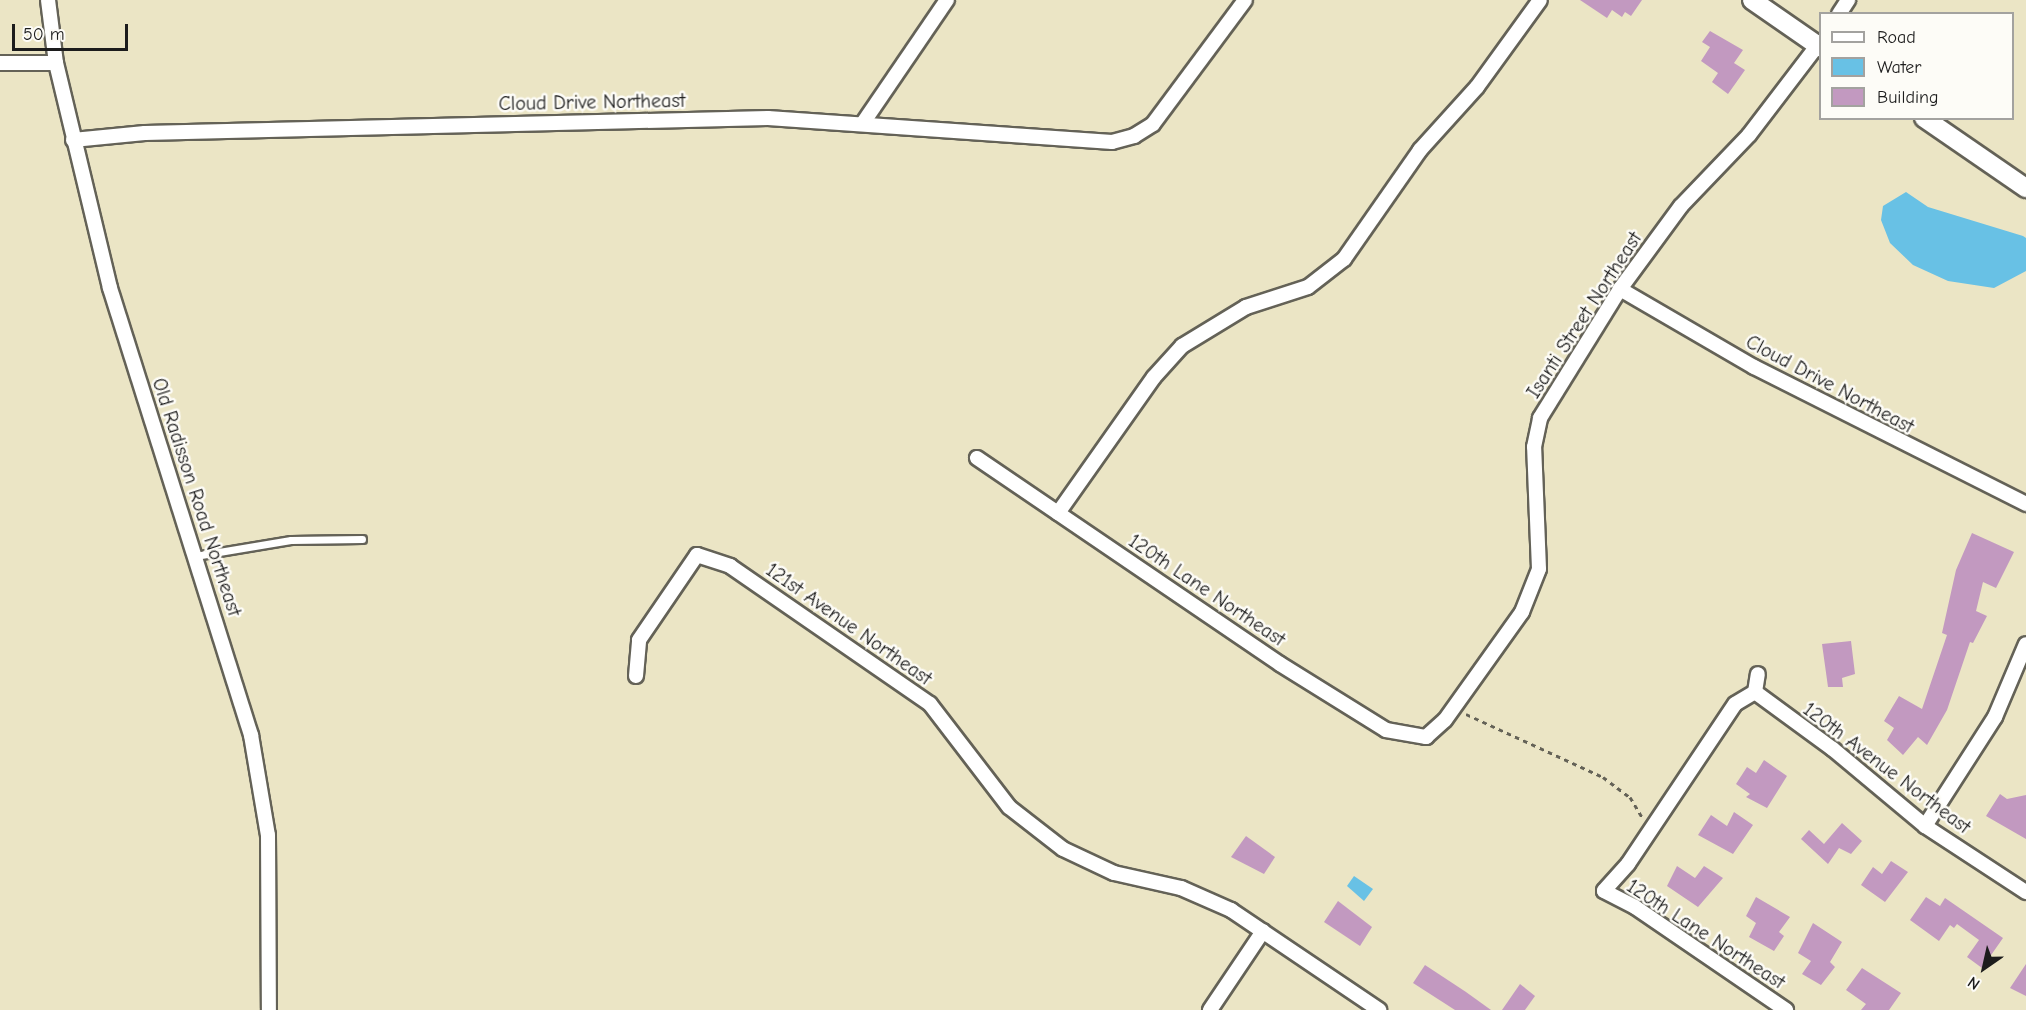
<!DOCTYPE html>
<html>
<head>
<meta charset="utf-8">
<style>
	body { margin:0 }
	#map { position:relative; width:2026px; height:1010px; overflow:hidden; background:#ebe5c5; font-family:"Comic Neue",sans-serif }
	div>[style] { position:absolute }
	.water>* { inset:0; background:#68c1e5 }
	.building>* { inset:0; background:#c299c0 }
	.path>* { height:3px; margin-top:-1.5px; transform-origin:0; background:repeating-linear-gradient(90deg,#646257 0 4.5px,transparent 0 9px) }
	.roads { filter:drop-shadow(2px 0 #646257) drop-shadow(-2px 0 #646257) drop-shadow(0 2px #646257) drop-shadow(0 -2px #646257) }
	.service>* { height:7px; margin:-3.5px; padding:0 3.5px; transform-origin:3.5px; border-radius:3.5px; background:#fff }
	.minor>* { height:14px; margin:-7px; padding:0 7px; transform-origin:7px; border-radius:7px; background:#fff }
	.tertiary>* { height:18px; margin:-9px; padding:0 9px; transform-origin:9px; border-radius:9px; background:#fff }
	span { translate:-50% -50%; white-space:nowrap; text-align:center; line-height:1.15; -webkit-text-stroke:5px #fdfcf7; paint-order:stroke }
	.street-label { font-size:20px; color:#1c1c1c }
	.legend { position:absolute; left:1819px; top:12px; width:195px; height:108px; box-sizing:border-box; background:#fdfcf7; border:2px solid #a3a29f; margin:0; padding:8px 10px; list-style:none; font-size:18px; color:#1c1c1c }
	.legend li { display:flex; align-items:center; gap:12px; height:30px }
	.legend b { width:30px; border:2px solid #a3a29f }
	.north { position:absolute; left:1954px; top:938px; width:60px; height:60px; -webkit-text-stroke:4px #fdfcf7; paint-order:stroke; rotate:214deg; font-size:16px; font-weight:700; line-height:24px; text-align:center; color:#1c1c1c }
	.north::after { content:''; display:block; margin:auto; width:21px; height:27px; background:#1c1c1c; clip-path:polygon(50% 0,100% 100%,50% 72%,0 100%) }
	.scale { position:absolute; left:12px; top:24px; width:116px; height:27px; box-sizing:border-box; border:3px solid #1c1c1c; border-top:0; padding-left:8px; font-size:18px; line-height:21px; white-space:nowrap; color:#1c1c1c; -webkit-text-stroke:4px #fdfcf7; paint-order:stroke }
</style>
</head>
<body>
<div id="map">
	<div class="water">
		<div style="clip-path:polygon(1906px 192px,1928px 207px,2023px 236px,2026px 238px,2026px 271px,1994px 288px,1948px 281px,1913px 265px,1890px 243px,1881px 220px,1883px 206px)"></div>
		<div style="clip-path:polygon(1354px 876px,1373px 889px,1364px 901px,1347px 886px)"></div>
	</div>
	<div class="building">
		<div style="clip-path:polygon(1580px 0,1642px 0,1631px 16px,1625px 12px,1622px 17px,1612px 10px,1607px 18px)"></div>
		<div style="clip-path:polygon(1710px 31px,1743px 50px,1734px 63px,1745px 70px,1728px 94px,1712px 82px,1718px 73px,1701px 61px,1710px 47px,1702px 42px)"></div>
		<div style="clip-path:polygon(1972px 533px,2014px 552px,1996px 588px,1983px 582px,1976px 611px,1987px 616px,1973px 643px,1970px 642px,1947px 710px,1927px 745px,1918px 737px,1903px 755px,1887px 740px,1894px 728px,1884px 721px,1899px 696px,1922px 709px,1947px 635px,1942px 633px,1956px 570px)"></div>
		<div style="clip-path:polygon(1851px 641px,1855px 674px,1842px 678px,1843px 687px,1828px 687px,1822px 644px)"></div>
		<div style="clip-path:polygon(1764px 760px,1787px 776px,1767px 808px,1746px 797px,1750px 794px,1736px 784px,1747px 767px,1756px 773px)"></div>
		<div style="clip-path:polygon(2000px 794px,2007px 799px,2026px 795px,2026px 839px,1986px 816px)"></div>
		<div style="clip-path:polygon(1734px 812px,1753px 825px,1733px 854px,1698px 835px,1711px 815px,1727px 826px)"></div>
		<div style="clip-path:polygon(1842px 823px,1862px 841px,1851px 854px,1839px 848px,1828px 864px,1801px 839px,1809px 830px,1824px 844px)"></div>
		<div style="clip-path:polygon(1246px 836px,1275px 857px,1264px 874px,1231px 857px)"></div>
		<div style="clip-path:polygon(1891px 861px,1908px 872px,1885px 902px,1861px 885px,1873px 867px,1882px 874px)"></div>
		<div style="clip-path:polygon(1677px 866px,1695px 878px,1704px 866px,1723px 878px,1698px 907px,1667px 886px)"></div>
		<div style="clip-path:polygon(1756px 897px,1790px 917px,1779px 932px,1784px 936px,1774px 951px,1749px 937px,1756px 923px,1746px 916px)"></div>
		<div style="clip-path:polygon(1926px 897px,1940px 906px,1945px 898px,2003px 938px,1982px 968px,1967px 957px,1979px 940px,1957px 924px,1954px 928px,1950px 925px,1939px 941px,1910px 920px)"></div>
		<div style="clip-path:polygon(1338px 901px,1372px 927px,1360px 946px,1324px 922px)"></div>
		<div style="clip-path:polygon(1813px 923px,1842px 942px,1830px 962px,1835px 967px,1821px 985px,1802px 974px,1811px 961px,1798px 953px)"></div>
		<div style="clip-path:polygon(2026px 964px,2026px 996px,2010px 988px)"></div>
		<div style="clip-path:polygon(1425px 965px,1466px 992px,1491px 1010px,1455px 1010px,1413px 983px)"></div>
		<div style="clip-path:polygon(1862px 968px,1901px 993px,1889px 1010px,1861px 1010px,1866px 1004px,1846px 990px)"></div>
		<div style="clip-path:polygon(1520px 984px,1535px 996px,1525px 1010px,1502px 1010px)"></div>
	</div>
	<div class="path">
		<div style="left:1466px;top:714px;width:151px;rotate:24.7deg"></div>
		<div style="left:1603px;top:777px;width:34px;rotate:37deg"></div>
		<div style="left:1630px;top:797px;width:23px;rotate:59deg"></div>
	</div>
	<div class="roads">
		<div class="service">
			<div style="left:195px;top:556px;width:97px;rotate:-9.5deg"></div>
			<div style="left:291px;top:540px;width:71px;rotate:-0.8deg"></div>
		</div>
		<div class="minor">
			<div style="left:48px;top:0;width:64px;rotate:82.8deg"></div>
			<div style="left:56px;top:63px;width:231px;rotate:76.5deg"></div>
			<div style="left:110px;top:288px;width:469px;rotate:72.5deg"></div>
			<div style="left:251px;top:735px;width:101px;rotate:80.4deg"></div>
			<div style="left:268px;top:835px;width:175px;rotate:89.7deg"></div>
			<div style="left:1839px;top:14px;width:17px;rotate:-57deg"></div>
			<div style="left:0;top:63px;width:56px"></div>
			<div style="left:863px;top:123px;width:149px;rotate:-55.7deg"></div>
			<div style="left:73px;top:140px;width:72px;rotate:-5.6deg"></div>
			<div style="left:145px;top:133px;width:623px;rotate:-1.38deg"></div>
			<div style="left:768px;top:118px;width:345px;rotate:4deg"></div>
			<div style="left:1112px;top:142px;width:23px;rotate:-15deg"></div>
			<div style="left:1134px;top:136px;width:22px;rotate:-32deg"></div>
			<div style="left:1153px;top:124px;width:154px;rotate:-53.4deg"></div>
			<div style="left:1620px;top:289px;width:155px;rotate:30.2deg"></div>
			<div style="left:1754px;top:367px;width:305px;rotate:26.7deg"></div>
			<div style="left:977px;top:458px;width:366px;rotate:34.2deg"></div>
			<div style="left:1280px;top:664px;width:125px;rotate:31.9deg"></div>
			<div style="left:1386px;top:730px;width:41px;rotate:9.9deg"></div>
			<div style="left:1426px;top:737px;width:25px;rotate:-42deg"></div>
			<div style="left:1445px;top:720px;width:133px;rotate:-54.5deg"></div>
			<div style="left:1522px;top:612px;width:46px;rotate:-68.4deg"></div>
			<div style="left:1539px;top:569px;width:122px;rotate:-92.3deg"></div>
			<div style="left:1534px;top:447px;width:30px;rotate:-78deg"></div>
			<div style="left:1540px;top:418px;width:152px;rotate:-58.2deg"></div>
			<div style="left:1620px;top:289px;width:103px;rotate:-53.7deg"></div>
			<div style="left:1681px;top:206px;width:98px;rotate:-46.2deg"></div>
			<div style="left:1749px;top:135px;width:117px;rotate:-52.6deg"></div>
			<div style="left:1058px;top:513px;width:166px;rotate:-54.8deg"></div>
			<div style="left:1154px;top:377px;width:42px;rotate:-47.9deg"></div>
			<div style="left:1182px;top:346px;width:75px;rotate:-31.4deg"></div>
			<div style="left:1246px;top:307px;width:65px;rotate:-17.9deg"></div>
			<div style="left:1308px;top:287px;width:46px;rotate:-37.9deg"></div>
			<div style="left:1344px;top:259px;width:133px;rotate:-55.1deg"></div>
			<div style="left:1420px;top:150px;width:85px;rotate:-47.9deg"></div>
			<div style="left:1477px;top:87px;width:107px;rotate:-54.1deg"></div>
			<div style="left:636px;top:676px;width:36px;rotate:-85deg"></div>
			<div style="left:639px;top:640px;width:103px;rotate:-55.7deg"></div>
			<div style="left:697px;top:555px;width:35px;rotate:18deg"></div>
			<div style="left:730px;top:566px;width:243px;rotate:34.6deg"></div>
			<div style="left:930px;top:704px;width:130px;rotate:52.5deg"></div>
			<div style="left:1009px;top:807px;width:68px;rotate:37.9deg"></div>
			<div style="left:1063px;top:849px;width:56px;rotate:25.2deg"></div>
			<div style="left:1114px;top:873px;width:69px;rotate:12.6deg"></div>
			<div style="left:1181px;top:888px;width:55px;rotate:23.7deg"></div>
			<div style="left:1231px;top:910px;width:179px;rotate:34deg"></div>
			<div style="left:1755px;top:692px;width:23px;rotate:149deg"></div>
			<div style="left:1735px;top:704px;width:192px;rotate:123.8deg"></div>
			<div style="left:1628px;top:864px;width:36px;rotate:132deg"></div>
			<div style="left:1604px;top:891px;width:35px;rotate:27deg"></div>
			<div style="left:1635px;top:907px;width:183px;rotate:34.3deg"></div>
			<div style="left:1755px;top:692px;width:97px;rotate:36.2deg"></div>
			<div style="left:1833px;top:749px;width:120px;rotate:39.9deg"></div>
			<div style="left:1925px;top:826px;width:121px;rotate:33.2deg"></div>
			<div style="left:1755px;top:692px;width:18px;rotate:-81deg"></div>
			<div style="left:1925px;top:826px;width:130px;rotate:-57.3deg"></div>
			<div style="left:1995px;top:717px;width:79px;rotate:-67deg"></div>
			<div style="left:1210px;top:1010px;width:95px;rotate:-56.1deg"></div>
		</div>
		<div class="tertiary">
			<div style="left:1752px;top:0;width:83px;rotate:34.7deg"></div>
			<div style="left:1924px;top:118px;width:124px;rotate:34.5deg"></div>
		</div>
	</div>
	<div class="street-label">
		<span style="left:592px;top:102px;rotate:-1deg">Cloud Drive Northeast</span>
		<span style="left:1584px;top:315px;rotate:-57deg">Isanti Street Northeast</span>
		<span style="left:1830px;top:384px;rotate:28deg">Cloud Drive Northeast</span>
		<span style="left:197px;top:497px;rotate:72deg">Old Radisson Road Northeast</span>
		<span style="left:1207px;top:590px;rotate:34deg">120th Lane Northeast</span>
		<span style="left:849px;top:624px;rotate:35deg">121st Avenue Northeast</span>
		<span style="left:1887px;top:768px;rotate:37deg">120th Avenue Northeast</span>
		<span style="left:1706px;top:934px;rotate:33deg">120th Lane Northeast</span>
	</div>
	<ul class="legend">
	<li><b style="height:8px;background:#fff"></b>Road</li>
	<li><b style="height:16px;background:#68c1e5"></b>Water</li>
	<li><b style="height:16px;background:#c299c0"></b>Building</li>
	</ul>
	<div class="north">N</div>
	<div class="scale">50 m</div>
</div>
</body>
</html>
